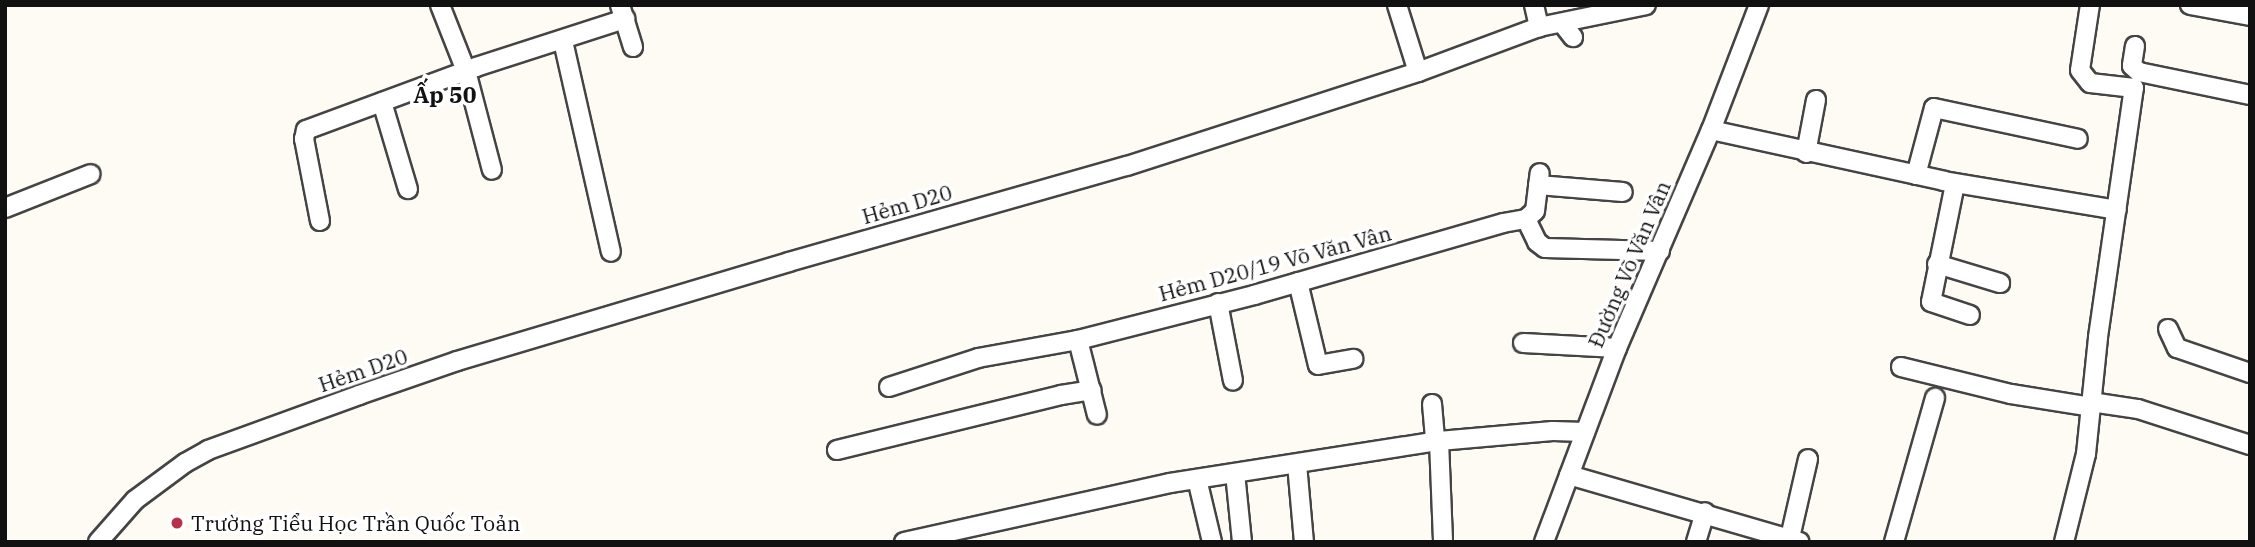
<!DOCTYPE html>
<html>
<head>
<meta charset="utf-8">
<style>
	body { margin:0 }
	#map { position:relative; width:2255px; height:547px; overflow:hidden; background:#fefbf5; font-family:"IBM Plex Serif",serif }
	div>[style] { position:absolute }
	.roads { filter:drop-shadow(2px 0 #444) drop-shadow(-2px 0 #444) drop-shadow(0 2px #444) drop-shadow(0 -2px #444) }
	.minor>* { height:18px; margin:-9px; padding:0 9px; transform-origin:9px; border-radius:9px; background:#fff }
	.dots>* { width:19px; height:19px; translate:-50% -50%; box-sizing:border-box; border:4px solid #fff; border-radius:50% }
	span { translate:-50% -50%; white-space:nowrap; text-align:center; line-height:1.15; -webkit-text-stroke:7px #fff; paint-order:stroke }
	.street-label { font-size:21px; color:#111 }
	.poi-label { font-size:21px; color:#111 }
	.left { translate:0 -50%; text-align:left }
	.neighbourhood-label { font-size:23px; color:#111; font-weight:700 }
	.frame { position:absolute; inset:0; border:7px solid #111; pointer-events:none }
</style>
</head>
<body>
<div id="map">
	<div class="roads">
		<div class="minor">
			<div style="left:440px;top:5px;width:71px;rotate:68.5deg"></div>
			<div style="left:466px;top:71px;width:102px;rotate:75.3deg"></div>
			<div style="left:620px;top:5px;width:44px;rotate:72.8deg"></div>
			<div style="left:1397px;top:5px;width:70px;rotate:72.6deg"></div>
			<div style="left:1534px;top:5px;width:23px;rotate:77deg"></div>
			<div style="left:2190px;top:5px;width:61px;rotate:10.4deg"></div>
			<div style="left:1562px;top:23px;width:18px;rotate:52deg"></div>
			<div style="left:563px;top:41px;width:216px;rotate:77.2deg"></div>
			<div style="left:2135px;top:46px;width:20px;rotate:99deg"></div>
			<div style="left:2132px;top:66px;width:9px;rotate:41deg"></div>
			<div style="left:2139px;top:72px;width:113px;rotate:11.7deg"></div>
			<div style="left:382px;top:102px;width:91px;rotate:73.4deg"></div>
			<div style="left:1711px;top:130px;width:239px;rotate:12.3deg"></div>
			<div style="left:1944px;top:181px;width:175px;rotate:9.5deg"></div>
			<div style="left:1806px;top:153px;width:54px;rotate:-79.3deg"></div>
			<div style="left:1916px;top:175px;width:69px;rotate:-75deg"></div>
			<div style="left:1934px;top:108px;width:147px;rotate:12.1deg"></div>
			<div style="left:1955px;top:184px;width:120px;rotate:101.5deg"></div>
			<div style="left:1931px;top:302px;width:41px;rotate:18.4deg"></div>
			<div style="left:1538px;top:185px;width:85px;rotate:4.7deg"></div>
			<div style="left:5px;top:208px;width:92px;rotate:-21.6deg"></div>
			<div style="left:1526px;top:219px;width:12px;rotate:-42deg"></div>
			<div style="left:1535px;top:211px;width:38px;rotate:-83deg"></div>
			<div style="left:320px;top:221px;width:84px;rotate:-101deg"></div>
			<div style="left:304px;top:139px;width:9px;rotate:-77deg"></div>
			<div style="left:306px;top:130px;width:181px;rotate:-20.3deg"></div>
			<div style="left:476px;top:67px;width:157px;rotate:-17.9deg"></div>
			<div style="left:1937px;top:264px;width:66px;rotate:16.8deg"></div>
			<div style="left:1298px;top:282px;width:85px;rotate:76.5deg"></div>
			<div style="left:1318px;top:365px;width:36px;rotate:-10deg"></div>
			<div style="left:1218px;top:303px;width:79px;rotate:79.1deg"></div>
			<div style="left:2168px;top:329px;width:21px;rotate:65deg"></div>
			<div style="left:2177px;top:348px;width:77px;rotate:18.9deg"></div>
			<div style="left:1078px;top:340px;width:77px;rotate:75.8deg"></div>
			<div style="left:1523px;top:343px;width:94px;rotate:3deg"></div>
			<div style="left:1901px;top:367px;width:113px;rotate:13.8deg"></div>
			<div style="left:2011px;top:394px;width:81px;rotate:9.2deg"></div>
			<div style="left:889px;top:387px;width:94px;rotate:-18deg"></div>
			<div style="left:978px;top:358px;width:102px;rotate:-10.2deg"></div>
			<div style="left:1078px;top:340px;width:182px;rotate:-14.3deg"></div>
			<div style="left:1254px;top:295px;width:259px;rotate:-16.1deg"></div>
			<div style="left:1503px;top:223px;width:23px;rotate:-10deg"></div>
			<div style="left:1526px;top:219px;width:25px;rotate:64deg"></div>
			<div style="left:1537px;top:242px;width:10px;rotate:37deg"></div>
			<div style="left:1545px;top:248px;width:115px;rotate:1.5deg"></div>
			<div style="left:2091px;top:402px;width:48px;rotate:8.5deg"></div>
			<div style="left:2138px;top:409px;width:118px;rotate:17.8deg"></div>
			<div style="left:1432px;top:404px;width:38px;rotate:85deg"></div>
			<div style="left:1439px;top:441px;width:101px;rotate:87.7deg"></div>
			<div style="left:837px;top:450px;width:231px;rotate:-13.8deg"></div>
			<div style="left:1061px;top:395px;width:31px;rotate:-9deg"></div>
			<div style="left:1297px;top:464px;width:78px;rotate:84.9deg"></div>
			<div style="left:1235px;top:473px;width:69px;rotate:84.2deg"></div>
			<div style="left:1569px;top:475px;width:240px;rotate:16.2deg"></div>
			<div style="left:1197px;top:479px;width:65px;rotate:76.6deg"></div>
			<div style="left:98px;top:542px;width:56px;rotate:-48.6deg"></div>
			<div style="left:135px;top:500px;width:62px;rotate:-36.5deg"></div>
			<div style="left:185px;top:463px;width:26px;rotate:-29deg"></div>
			<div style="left:208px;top:450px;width:161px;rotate:-20deg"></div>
			<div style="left:359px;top:395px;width:104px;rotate:-19.1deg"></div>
			<div style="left:457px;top:361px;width:346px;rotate:-16.6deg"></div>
			<div style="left:789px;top:262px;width:351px;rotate:-15.9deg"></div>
			<div style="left:1127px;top:166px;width:306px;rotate:-17.9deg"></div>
			<div style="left:1418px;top:72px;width:129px;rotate:-20.4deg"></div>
			<div style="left:1539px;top:27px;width:109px;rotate:-11.6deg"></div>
			<div style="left:904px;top:542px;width:272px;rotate:-12.5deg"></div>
			<div style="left:1170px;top:483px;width:272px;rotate:-8.9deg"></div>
			<div style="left:1439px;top:441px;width:114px;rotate:-5deg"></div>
			<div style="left:1553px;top:431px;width:32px;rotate:2deg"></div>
			<div style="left:1544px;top:542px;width:207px;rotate:-69.4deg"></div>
			<div style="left:1617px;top:348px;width:237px;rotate:-66.7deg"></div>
			<div style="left:1711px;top:130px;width:134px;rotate:-69deg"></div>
			<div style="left:1696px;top:542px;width:31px;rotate:-73deg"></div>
			<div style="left:1789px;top:542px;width:85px;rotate:-77.1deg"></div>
			<div style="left:1894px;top:542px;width:150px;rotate:-74.1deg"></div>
			<div style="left:2064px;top:542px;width:91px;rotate:-76deg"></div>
			<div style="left:2086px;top:454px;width:118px;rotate:-84.1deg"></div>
			<div style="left:2098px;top:337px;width:252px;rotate:-81.8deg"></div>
			<div style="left:2134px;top:88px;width:44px;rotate:-173.5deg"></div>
			<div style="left:2090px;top:83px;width:16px;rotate:-128deg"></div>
			<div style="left:2080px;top:70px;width:66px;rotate:-81.3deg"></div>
		</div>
	</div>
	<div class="dots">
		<div style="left:177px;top:523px;background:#b9304b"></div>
	</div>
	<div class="street-label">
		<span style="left:907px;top:204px;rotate:-16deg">Hẻm D20</span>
		<span style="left:1275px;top:263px;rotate:-15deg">Hẻm D20/19 Võ Văn Vân</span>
		<span style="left:1629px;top:264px;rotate:-67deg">Đường Võ Văn Vân</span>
		<span style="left:363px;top:370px;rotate:-19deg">Hẻm D20</span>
	</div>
	<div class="poi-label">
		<span class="left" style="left:191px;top:523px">Trường Tiểu Học Trần Quốc Toản</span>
	</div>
	<div class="neighbourhood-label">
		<span style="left:445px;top:94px">Ấp 50</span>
	</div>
	<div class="frame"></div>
</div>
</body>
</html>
